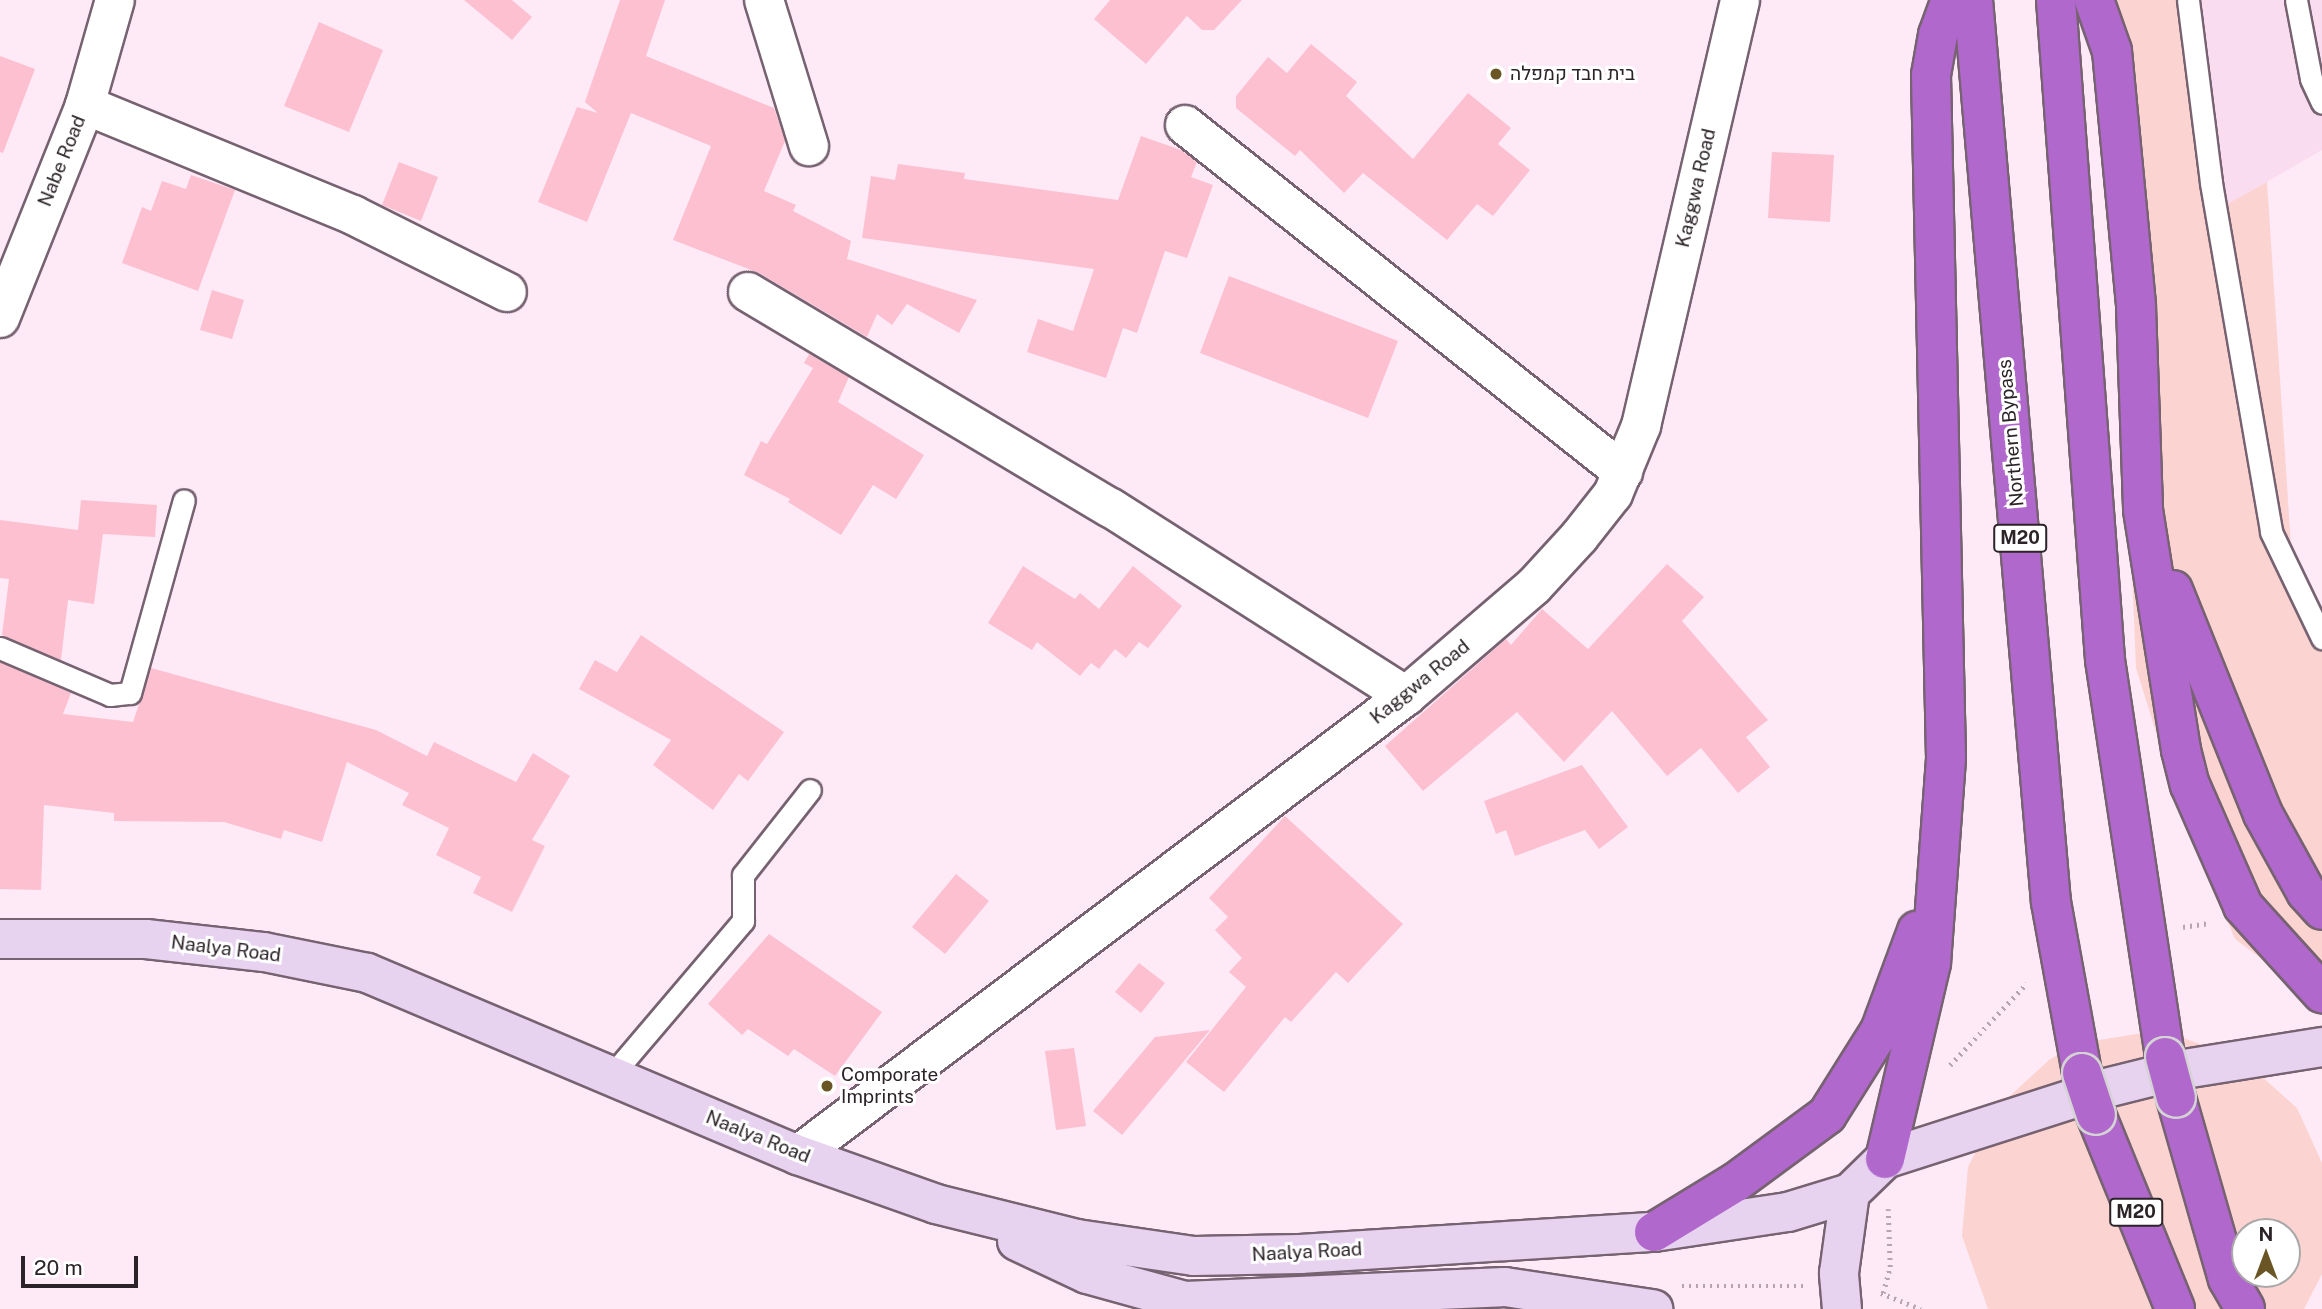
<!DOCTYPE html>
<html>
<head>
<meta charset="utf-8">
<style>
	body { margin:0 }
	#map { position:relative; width:2322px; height:1309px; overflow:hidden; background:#fdeaf6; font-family:"Public Sans",Heebo,sans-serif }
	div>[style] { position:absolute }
	.built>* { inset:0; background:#fadcf0 }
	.green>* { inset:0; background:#fbd4d1 }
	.building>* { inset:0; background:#fcc0d1 }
	.path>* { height:4.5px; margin-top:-2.25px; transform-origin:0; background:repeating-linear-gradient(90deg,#b5a5af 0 2px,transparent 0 7px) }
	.roads { filter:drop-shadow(2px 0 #766270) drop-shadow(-2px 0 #766270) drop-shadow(0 2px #766270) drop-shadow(0 -2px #766270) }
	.lane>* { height:21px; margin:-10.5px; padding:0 10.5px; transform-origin:10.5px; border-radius:10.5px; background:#fff }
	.street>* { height:38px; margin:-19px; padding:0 19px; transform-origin:19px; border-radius:19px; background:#fff }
	.secondary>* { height:38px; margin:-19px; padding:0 19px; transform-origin:19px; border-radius:19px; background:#e7d2f0 }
	.highway>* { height:38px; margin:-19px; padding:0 19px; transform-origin:19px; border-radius:19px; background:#b068cc }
	.bridges { filter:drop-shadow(2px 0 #d5d3d4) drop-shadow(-2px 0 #d5d3d4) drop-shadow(0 2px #d5d3d4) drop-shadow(0 -2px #d5d3d4) }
	.highway-bridge>* { height:38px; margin:-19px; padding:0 19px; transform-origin:19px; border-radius:19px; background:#b068cc }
	.dots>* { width:19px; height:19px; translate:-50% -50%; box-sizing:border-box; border:4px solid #fff; border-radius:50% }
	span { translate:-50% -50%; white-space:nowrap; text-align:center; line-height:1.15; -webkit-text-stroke:6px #fff; paint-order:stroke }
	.shield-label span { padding:2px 5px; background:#fff; border:2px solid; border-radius:5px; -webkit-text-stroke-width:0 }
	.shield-label { font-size:18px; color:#2b2328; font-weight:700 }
	.poi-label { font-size:19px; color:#2b2328 }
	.left { translate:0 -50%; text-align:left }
	.street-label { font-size:19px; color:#2b2328 }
	.north { position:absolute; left:2231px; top:1218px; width:70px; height:70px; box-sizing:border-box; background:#fff; border:2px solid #aaa7a9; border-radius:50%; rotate:0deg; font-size:19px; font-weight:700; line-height:28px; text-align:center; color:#2b2328 }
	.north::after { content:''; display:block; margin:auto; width:24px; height:32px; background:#695624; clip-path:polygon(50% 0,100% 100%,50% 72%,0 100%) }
	.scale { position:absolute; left:21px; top:1256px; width:117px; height:32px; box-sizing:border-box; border:4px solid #2b2328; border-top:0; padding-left:9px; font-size:21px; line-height:24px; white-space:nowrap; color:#2b2328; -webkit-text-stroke:5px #fff; paint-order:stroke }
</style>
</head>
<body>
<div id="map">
	<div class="built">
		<div style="clip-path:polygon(2176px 0,2322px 0,2322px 150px,2213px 213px)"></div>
	</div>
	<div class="green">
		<div style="clip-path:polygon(2094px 0,2176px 0,2213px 212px,2267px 182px,2293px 576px,2322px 610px,2322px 1004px,2235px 939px,2180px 809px,2136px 668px,2119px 256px)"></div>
		<div style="clip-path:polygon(evenodd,2161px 1030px,2242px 1059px,2297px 1108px,2322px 1163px,2322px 1274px,2304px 1309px,1988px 1309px,1962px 1236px,1968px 1167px,1999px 1106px,2049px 1060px,2075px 1044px,2161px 1030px,2245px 1232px,2287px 1232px,2287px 1274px,2245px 1274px,2245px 1232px)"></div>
	</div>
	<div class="building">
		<div style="clip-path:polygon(464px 0,512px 0,532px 17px,512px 40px)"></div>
		<div style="clip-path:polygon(620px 0,665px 0,646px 56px,774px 108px,785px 141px,764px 191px,796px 205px,793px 211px,851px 241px,847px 259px,977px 300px,959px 333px,907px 304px,892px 325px,877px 314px,867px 337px,759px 273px,673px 240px,711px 146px,631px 113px,587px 222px,538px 202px,577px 107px,598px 113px,585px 102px)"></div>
		<div style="clip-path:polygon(1110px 0,1242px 0,1214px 30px,1202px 30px,1187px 16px,1146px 64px,1094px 19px)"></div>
		<div style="clip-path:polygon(319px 22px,383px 50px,349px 132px,284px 106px)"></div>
		<div style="clip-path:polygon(1311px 44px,1357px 82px,1346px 96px,1413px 159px,1468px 93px,1511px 128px,1498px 144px,1530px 170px,1493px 216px,1477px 204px,1447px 240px,1363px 173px,1344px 193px,1300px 150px,1295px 156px,1236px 108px,1236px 96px,1268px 57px,1287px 73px)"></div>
		<div style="clip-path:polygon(0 56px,35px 69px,3px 153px,0 152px)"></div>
		<div style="clip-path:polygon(1141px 136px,1181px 150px,1197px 162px,1191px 177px,1213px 185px,1187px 258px,1165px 251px,1137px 333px,1123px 328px,1106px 378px,1027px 352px,1038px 319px,1073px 331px,1094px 269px,862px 238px,871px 176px,895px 180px,898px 164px,965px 173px,964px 179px,1118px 200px)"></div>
		<div style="clip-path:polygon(1772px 152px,1834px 155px,1830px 222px,1768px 218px)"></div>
		<div style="clip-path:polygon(399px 162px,438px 177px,421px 221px,382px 205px)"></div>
		<div style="clip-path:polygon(191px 175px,235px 190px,198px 291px,122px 263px,142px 207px,151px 211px,162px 181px,186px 189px)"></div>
		<div style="clip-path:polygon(1229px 276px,1398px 341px,1368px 418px,1200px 353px)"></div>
		<div style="clip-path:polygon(212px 290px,244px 300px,232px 339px,200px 330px)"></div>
		<div style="clip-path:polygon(809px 354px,849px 377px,838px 402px,924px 455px,896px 499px,873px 485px,841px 535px,788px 502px,790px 499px,744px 475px,761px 441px,767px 444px,813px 368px,804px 363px)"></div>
		<div style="clip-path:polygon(81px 500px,157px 505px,155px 537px,103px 534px,94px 604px,68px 600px,61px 660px,2px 635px,9px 579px,0 578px,0 520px,78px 530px)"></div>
		<div style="clip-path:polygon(1667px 564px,1704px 597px,1682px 621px,1768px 720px,1746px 737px,1770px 767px,1738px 793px,1701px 748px,1667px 776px,1612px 711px,1564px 762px,1517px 712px,1423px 791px,1385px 746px,1506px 639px,1511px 645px,1542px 609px,1588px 649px)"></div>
		<div style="clip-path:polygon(1023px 566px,1075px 599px,1080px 593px,1099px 609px,1133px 566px,1182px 606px,1148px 648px,1139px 642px,1126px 658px,1115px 649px,1099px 669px,1091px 663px,1080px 676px,1037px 642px,1032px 650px,988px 623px)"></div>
		<div style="clip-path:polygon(641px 635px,784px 732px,748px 781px,739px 774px,713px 810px,653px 765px,671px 740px,579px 689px,595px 660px,617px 672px)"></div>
		<div style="clip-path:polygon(0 662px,71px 693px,63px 714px,133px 722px,151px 668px,376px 730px,427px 756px,434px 742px,516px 782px,533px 753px,570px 776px,532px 840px,545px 846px,512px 912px,473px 893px,481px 877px,436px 855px,449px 828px,402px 805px,409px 793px,347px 762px,322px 842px,284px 830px,281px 839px,224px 822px,114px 821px,114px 813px,44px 805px,41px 890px,0 889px)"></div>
		<div style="clip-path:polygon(1582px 765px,1628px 827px,1599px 849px,1585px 830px,1515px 856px,1506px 830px,1496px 834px,1484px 801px)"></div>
		<div style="clip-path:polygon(1285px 816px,1403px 924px,1348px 983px,1336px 972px,1291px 1022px,1285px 1017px,1224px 1092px,1186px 1062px,1246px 987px,1229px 972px,1242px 958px,1215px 930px,1228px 917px,1209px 898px)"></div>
		<div style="clip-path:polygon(956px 874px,989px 901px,945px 954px,912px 927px)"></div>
		<div style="clip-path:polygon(769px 934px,882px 1012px,835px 1076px,794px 1049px,788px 1056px,748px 1029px,742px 1035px,708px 1004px)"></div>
		<div style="clip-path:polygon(1139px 963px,1165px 983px,1141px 1013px,1115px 992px)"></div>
		<div style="clip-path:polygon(1210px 1030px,1122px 1135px,1093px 1111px,1155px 1037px)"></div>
		<div style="clip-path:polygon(1074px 1048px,1086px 1126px,1056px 1130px,1045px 1051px)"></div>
	</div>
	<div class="path">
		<div style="left:2183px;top:927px;width:26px;rotate:-9deg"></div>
		<div style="left:1950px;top:1065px;width:112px;rotate:-46.8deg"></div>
		<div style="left:1682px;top:1286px;width:121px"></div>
		<div style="left:1881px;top:1293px;width:43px;rotate:21.8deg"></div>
		<div style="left:1883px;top:1293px;width:27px;rotate:-75deg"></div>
		<div style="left:1890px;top:1267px;width:58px;rotate:-92deg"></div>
	</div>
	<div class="roads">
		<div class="lane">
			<div style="left:2188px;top:0;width:184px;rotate:82.8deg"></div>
			<div style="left:2211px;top:183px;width:354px;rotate:80.2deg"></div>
			<div style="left:2271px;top:532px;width:118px;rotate:64.3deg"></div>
			<div style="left:2296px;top:0;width:80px;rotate:79.2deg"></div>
			<div style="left:2311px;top:79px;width:26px;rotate:65deg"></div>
			<div style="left:0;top:648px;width:120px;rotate:23.1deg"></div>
			<div style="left:110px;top:695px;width:20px;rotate:-6deg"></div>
			<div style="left:130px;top:693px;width:200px;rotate:-74.4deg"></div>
			<div style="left:611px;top:1076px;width:204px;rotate:-49.6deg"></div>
			<div style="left:743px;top:921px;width:46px;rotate:-90deg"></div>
			<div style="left:743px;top:875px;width:108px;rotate:-51.8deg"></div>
		</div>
		<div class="street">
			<div style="left:764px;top:0;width:153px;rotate:72.9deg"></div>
			<div style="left:85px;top:105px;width:290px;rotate:22.3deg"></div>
			<div style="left:353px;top:215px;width:172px;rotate:26.6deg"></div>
			<div style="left:1185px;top:125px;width:559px;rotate:38.39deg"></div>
			<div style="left:748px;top:292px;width:422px;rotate:30.8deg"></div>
			<div style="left:1111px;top:508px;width:350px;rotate:32.5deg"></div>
			<div style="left:0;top:318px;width:229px;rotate:-68.2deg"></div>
			<div style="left:85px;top:105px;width:109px;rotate:-74.1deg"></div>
			<div style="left:798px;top:1155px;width:762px;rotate:-37.05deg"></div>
			<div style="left:1406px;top:696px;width:169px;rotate:-40.7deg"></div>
			<div style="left:1534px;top:586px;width:67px;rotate:-47.4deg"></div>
			<div style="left:1579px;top:537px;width:55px;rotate:-51.7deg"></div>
			<div style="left:1613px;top:494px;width:74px;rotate:-67.6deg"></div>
			<div style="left:1641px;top:426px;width:437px;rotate:-76.9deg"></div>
		</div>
		<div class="secondary">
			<div style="left:0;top:939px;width:146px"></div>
			<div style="left:146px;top:939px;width:119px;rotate:6.3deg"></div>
			<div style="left:264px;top:952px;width:105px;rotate:11.5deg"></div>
			<div style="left:367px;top:973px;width:468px;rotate:22.9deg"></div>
			<div style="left:798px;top:1155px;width:146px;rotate:19.5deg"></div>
			<div style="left:936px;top:1204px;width:145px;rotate:13.9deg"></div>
			<div style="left:1077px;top:1239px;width:118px;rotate:8.3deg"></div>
			<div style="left:1194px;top:1256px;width:106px;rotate:-1.1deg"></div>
			<div style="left:1300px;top:1254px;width:355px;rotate:-3.6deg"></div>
			<div style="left:1654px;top:1232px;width:135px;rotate:-8.5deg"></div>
			<div style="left:1788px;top:1212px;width:65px;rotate:-17deg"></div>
			<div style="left:1017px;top:1241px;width:77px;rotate:25.2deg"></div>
			<div style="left:1087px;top:1274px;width:102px;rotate:15.4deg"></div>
			<div style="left:1185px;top:1301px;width:320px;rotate:-2.5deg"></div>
			<div style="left:1505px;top:1287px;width:150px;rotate:8.5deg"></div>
			<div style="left:1842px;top:1309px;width:36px;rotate:-95deg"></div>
			<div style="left:1839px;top:1273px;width:81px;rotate:-82.2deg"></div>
			<div style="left:1850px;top:1193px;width:49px;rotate:-44.2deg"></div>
			<div style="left:1885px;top:1159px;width:232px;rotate:-17.8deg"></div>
			<div style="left:2106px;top:1088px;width:74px;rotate:-14deg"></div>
			<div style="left:2178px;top:1070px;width:146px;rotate:-9.1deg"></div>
		</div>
		<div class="highway">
			<div style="left:1973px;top:0;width:905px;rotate:85.06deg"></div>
			<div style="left:2051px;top:902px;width:174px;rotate:79.7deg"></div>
			<div style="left:2056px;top:0;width:662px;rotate:85.75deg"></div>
			<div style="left:2105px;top:660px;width:402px;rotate:81.4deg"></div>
			<div style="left:2094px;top:0;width:54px;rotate:70.6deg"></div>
			<div style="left:2112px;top:51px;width:257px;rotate:84.6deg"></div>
			<div style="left:2136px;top:307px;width:203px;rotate:88deg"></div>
			<div style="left:2143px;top:510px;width:243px;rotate:81deg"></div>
			<div style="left:2181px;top:750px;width:36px;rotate:76deg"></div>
			<div style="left:2190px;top:785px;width:132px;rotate:66.3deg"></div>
			<div style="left:2243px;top:906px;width:118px;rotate:47.8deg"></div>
			<div style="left:2173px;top:590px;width:241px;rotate:68.1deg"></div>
			<div style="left:2263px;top:814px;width:89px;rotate:61.1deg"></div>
			<div style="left:2306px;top:892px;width:24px;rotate:48deg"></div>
			<div style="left:2176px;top:1098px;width:188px;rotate:74deg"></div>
			<div style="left:2228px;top:1279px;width:34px;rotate:60deg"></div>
			<div style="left:2096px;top:1115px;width:209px;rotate:67.8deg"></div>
			<div style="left:1885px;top:1159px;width:201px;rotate:-76.8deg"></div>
			<div style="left:1931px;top:963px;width:206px;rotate:-85.8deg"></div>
			<div style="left:1946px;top:758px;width:683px;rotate:-91.26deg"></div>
			<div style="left:1931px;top:75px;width:41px;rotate:-80.1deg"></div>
			<div style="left:1938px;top:35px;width:37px;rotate:-70deg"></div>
			<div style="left:1654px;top:1232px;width:96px;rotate:-31.4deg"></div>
			<div style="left:1736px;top:1182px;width:113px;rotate:-36.4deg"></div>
			<div style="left:1827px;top:1115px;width:99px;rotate:-57.8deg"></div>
			<div style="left:1880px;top:1031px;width:107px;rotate:-69.7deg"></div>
		</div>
	</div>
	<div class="bridges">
		<div class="highway-bridge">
			<div style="left:2165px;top:1057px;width:42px;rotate:75deg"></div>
			<div style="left:2082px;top:1073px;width:44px;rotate:71.6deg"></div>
		</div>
	</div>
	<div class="dots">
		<div style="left:1496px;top:74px;background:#695624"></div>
		<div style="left:827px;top:1086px;background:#695624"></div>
	</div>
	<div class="shield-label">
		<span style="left:2020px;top:538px">M20</span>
		<span style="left:2136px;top:1212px">M20</span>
	</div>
	<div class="poi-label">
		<span class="left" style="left:1510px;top:74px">בית חבד קמפלה</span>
		<span class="left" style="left:841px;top:1086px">Comporate<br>Imprints</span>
	</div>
	<div class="street-label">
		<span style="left:62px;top:161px;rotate:-68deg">Nabe Road</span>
		<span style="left:1696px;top:188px;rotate:-77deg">Kaggwa Road</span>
		<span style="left:2011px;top:433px;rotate:-95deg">Northern Bypass</span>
		<span style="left:1420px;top:682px;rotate:-39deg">Kaggwa Road</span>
		<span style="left:226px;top:949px;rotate:7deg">Naalya Road</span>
		<span style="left:758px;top:1137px;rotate:22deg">Naalya Road</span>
		<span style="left:1307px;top:1252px;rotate:-3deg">Naalya Road</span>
	</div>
	<div class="north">N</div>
	<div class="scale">20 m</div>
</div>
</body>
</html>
